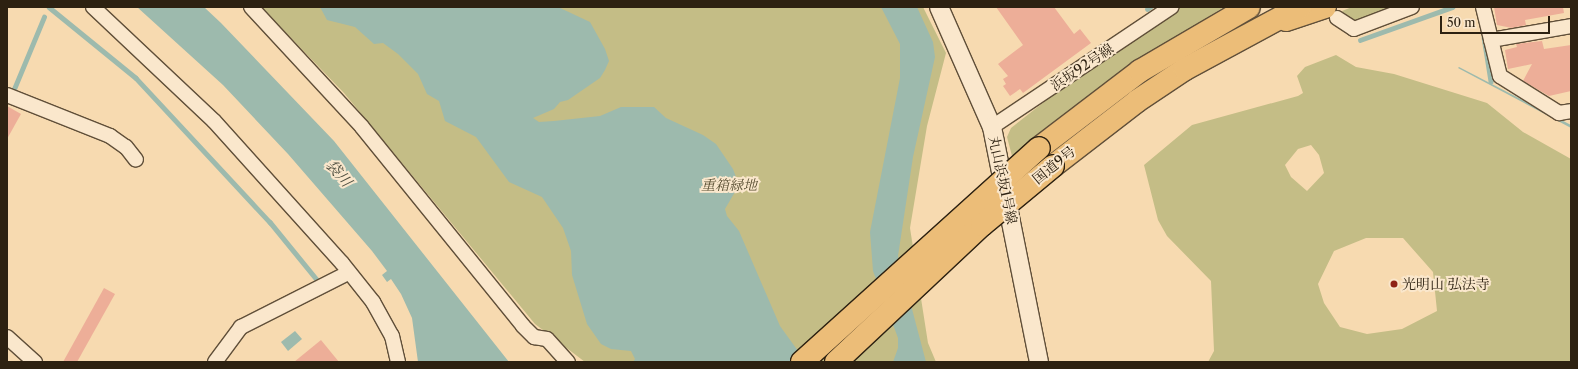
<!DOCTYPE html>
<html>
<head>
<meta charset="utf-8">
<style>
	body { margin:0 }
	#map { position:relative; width:1578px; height:369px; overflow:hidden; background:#f7dab0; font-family:"Libre Caslon Text","Noto Serif JP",serif }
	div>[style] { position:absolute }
	.green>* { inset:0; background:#c4bd86 }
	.water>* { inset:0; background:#9dbaad }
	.stream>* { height:4.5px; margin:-2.25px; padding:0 2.25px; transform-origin:2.25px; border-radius:2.25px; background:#9dbaad }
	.building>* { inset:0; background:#edae98 }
	.roads { filter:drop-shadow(1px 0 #604f39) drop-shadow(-1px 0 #604f39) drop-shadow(0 1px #604f39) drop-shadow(0 -1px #604f39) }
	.minor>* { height:14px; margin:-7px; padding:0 7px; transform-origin:7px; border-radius:7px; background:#fae7cc }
	.tertiary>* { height:18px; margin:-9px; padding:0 9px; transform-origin:9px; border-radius:9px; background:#fae7cc }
	.trunk>* { height:22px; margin:-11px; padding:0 11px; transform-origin:11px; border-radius:11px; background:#ecbd78 }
	.bridges { filter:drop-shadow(1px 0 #2d2111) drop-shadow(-1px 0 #2d2111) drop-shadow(0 1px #2d2111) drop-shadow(0 -1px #2d2111) }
	.trunk-bridge>* { height:22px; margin:-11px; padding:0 11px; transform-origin:11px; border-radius:11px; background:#ecbd78 }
	.dots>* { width:11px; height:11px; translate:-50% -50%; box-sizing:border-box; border:2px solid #fae7cc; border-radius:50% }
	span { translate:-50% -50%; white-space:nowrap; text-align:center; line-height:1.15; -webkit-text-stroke:4px #fae7cc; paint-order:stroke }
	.street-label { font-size:14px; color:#2d2111 }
	.park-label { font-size:14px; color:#5a5034; font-style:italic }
	.poi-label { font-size:14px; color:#2d2111 }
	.left { translate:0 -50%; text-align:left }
	.water-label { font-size:15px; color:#4f4f40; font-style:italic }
	.frame { position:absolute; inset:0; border:8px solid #2d2111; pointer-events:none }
	.scale { position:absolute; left:1440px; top:16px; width:110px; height:18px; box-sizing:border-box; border:2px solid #2d2111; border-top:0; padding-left:5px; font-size:12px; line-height:14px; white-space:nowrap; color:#2d2111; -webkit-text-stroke:3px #fae7cc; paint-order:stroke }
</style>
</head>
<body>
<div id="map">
	<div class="green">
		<div style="clip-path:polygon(261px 7px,923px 7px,946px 53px,927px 126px,910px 228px,928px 343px,936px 362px,585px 362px,535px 324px,344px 93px)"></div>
		<div style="clip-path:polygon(1180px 7px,1224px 7px,1115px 76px,1012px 156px,1007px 137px,1011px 128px,1072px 80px)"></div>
		<div style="clip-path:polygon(1352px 7px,1402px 7px,1356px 22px,1346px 20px,1342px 11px)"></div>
		<div style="clip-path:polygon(evenodd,1336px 55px,1356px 67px,1394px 74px,1487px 103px,1523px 132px,1571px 159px,1571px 362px,1208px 362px,1214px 351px,1211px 281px,1167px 236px,1158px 220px,1144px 165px,1192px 125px,1298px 96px,1303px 93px,1297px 76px,1305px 67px,1336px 55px,1311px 145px,1319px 155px,1324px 173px,1307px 191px,1291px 177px,1285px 165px,1298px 149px,1311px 145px,1336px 55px,1366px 238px,1403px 238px,1433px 272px,1437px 311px,1402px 329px,1367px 334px,1340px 327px,1324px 303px,1318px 284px,1334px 251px,1366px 238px)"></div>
	</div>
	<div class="water">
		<div style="clip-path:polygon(137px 7px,204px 7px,221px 23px,334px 141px,509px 362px,418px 362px,412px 318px,401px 294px,391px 279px,387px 282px,382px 275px,387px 271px,372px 251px,288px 154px,223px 85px)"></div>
		<div style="clip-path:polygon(320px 7px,558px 7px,590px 22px,605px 49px,609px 61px,605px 70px,600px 78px,568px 100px,560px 102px,554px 109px,533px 118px,539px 122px,554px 121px,600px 116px,621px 107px,654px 107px,666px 118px,703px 135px,716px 144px,733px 169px,739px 185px,725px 209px,727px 216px,739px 231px,780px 326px,806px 362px,633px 362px,635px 359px,631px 351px,611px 349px,601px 344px,587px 324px,572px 275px,571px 251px,563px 228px,542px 197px,509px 182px,476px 137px,445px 121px,439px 101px,427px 94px,418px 74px,398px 54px,383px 43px,374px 44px,355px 27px,327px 20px)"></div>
		<div style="clip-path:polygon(881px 7px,917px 7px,933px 42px,935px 57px,913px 157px,898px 256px,926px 362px,893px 362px,898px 348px,898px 338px,873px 271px,870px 232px,900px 78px,900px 44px)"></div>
		<div style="clip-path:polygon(1459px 67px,1571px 125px,1571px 128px,1458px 68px)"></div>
		<div style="clip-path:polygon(295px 331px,302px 339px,288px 351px,281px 342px)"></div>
	</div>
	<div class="stream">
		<div style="left:49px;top:7px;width:112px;rotate:39.2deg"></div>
		<div style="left:136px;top:78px;width:197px;rotate:47.1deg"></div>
		<div style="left:270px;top:222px;width:77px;rotate:50.8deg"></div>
		<div style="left:1147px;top:9px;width:4px;rotate:-34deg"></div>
		<div style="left:1484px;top:37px;width:45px;rotate:81deg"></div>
		<div style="left:1360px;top:40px;width:98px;rotate:-19.7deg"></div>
		<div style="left:14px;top:89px;width:78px;rotate:-67.4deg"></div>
	</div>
	<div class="building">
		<div style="clip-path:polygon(996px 7px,1054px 7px,1074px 34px,1080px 29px,1091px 43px,1023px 93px,1020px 89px,1010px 96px,1003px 86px,1006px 84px,1003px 79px,1008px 76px,998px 64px,1023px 45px)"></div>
		<div style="clip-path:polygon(1494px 7px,1563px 7px,1564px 13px,1525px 20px,1526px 25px,1512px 28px,1497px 25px)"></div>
		<div style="clip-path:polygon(1542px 41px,1544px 49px,1571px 45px,1571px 91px,1549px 96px,1523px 81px,1532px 64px,1508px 69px,1505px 50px,1517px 47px,1516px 44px)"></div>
		<div style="clip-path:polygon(7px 106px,21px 114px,7px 139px)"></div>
		<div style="clip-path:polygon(104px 288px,115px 294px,77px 362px,63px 362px)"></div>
		<div style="clip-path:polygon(321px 340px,339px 362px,294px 362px)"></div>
	</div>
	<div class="roads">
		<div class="minor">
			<div style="left:93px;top:7px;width:166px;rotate:43.3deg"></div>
			<div style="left:214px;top:121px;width:191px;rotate:48deg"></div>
			<div style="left:342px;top:263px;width:50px;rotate:51.5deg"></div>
			<div style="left:373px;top:302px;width:39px;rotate:61deg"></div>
			<div style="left:392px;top:336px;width:27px;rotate:77deg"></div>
			<div style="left:251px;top:7px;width:163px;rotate:47.2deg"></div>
			<div style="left:362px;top:127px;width:256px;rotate:51deg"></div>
			<div style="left:523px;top:326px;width:16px;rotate:45deg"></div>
			<div style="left:534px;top:337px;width:13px;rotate:9deg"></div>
			<div style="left:547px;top:339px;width:31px;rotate:48deg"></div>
			<div style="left:1483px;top:7px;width:71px;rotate:76.2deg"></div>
			<div style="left:1500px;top:76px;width:70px;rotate:32.1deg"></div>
			<div style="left:1559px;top:113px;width:12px;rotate:-9deg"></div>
			<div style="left:1337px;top:18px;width:20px;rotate:33deg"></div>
			<div style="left:1354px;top:29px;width:62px;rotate:-20.8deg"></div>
			<div style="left:1491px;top:40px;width:81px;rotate:-9.9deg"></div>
			<div style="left:7px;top:95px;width:111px;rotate:21.7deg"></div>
			<div style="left:110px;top:136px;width:19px;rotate:35deg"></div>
			<div style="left:126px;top:147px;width:16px;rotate:52deg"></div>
			<div style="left:992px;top:127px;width:216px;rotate:-33.8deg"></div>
			<div style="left:7px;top:337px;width:38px;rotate:42deg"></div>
			<div style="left:215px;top:362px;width:44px;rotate:-53.4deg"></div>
			<div style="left:241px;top:327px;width:120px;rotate:-26.8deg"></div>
		</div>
		<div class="tertiary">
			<div style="left:939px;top:7px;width:131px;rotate:66.2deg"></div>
			<div style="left:992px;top:127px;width:240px;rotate:78.7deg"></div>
		</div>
		<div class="trunk">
			<div style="left:1286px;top:20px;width:41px;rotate:-18.4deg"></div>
			<div style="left:1039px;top:148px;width:127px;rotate:-37.3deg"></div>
			<div style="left:1140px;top:71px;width:126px;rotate:-30.4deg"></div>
			<div style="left:1053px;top:166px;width:106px;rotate:-37.7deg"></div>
			<div style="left:1137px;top:101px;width:58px;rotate:-33.7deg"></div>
			<div style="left:1185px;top:69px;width:131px;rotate:-28.3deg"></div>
		</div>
	</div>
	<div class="bridges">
		<div class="trunk-bridge">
			<div style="left:802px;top:362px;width:319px;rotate:-42.1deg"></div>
			<div style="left:836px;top:362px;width:200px;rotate:-43.2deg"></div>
			<div style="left:982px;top:225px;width:92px;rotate:-39.7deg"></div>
		</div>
	</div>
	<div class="dots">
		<div style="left:1394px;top:284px;background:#8f2418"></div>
	</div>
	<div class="street-label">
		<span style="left:1082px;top:67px;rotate:-34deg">浜坂92号線</span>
		<span style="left:1054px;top:165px;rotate:-39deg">国道9号</span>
		<span style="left:1003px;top:180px;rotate:78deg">丸山浜坂1号線</span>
	</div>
	<div class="park-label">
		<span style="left:729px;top:185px">重箱緑地</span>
	</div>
	<div class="poi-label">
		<span class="left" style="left:1402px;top:284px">光明山 弘法寺</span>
	</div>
	<div class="water-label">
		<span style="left:339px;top:173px;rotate:49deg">袋川</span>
	</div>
	<div class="frame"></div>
	<div class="scale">50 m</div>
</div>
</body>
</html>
